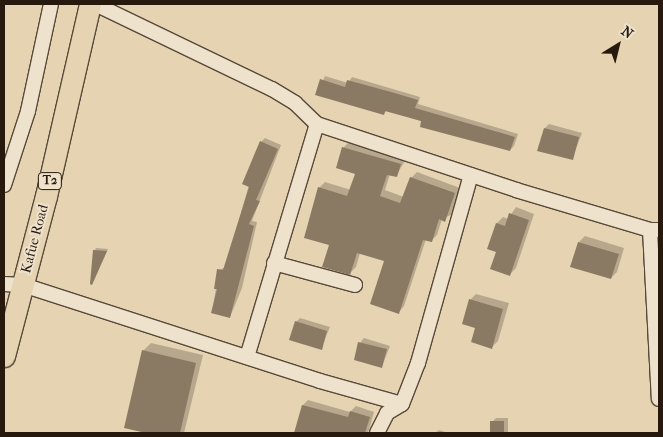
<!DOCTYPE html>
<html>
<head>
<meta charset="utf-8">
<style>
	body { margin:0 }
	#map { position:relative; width:663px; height:437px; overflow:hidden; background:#e5d3b1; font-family:"IM FELL French Canon",serif }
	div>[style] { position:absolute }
	.shadow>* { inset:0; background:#0003 }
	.building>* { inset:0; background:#8a7a63 }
	.roads { filter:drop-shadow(1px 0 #574838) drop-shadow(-1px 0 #574838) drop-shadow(0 1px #574838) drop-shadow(0 -1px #574838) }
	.minor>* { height:14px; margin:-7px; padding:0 7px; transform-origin:7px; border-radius:7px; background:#eee2cc }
	.highway>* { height:21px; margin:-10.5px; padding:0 10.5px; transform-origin:10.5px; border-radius:10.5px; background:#e5d3b1 }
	span { translate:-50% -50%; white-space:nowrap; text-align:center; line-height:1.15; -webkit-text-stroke:4px #eee2cc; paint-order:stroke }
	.shield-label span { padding:1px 4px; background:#eee2cc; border:1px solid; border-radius:4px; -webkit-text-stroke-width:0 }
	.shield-label { font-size:12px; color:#28190f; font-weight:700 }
	.street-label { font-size:14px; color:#28190f }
	.frame { position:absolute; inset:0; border:5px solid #28190f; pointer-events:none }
	.north { position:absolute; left:593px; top:20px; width:50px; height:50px; -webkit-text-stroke:4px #eee2cc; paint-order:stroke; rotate:36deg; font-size:14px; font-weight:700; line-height:20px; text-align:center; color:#28190f }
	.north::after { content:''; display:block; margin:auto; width:18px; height:22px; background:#28190f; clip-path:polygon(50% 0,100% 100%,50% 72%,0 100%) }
</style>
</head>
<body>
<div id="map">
	<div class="shadow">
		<div style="clip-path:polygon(325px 76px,348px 83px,352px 77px,420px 97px,418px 104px,518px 134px,514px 146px,510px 150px,387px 110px,384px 114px,317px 94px)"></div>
		<div style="clip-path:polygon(549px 124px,582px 133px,572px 159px,545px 128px)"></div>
		<div style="clip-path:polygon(265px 138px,281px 145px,252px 221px,257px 222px,242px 288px,230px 317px,212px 312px,219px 270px,226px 267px,261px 142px)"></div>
		<div style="clip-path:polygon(349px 142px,406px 159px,396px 176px,390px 174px,385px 190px,404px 197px,411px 178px,417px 172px,460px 188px,451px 215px,442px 219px,437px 235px,431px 241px,426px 239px,404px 306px,399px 312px,386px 260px,360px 253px,356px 267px,350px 273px,331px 244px,319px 188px,325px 182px,351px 190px,357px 173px,343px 148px)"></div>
		<div style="clip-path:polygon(516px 207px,534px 214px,516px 268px,510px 274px,497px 251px,489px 248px,497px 223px,503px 217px,508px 219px)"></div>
		<div style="clip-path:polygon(585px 236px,624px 248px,617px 272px,611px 278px,579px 242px)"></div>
		<div style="clip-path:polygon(96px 248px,108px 249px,93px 282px,95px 250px)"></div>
		<div style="clip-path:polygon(476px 294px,509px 303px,498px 341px,492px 347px,476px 327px,470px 300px)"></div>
		<div style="clip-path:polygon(300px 318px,330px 327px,321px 348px,296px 322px)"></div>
		<div style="clip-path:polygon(364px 338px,390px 346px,382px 366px,360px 343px)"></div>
		<div style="clip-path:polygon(151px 343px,203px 355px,184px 433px,152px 433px,126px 427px,143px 351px)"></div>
		<div style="clip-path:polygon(308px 400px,350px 412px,356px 406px,374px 412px,368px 433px,296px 431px,303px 405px)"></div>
		<div style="clip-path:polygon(496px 418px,508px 418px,508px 433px,492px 433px,492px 422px)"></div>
		<div style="clip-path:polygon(439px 430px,449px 433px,435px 433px)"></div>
	</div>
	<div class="building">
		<div style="clip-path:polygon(320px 79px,345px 87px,347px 80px,391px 92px,418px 100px,415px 108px,515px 137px,510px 151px,420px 127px,421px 121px,385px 111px,384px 115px,315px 95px)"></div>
		<div style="clip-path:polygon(544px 128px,579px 137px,573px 160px,537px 151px)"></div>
		<div style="clip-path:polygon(260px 141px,278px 149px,256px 200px,260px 201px,249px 224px,254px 226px,230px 318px,211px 313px,217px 289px,214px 289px,217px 269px,223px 270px,249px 187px,242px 184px)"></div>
		<div style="clip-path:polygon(342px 147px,401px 164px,397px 177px,387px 175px,380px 196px,400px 203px,410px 177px,455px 193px,445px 222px,439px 219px,432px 242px,423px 240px,399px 314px,370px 304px,384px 261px,357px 253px,350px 275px,322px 267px,329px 245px,304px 238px,318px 187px,347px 196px,355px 174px,336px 168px)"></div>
		<div style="clip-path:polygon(509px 213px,529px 220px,510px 276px,490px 269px,496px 252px,487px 249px,496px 223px,505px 226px)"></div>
		<div style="clip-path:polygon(578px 242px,619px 254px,611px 279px,570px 267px)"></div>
		<div style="clip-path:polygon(93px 250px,107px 251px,92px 285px,90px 284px)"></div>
		<div style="clip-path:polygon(469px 299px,503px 309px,492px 349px,471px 342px,475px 328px,462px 324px)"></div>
		<div style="clip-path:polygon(295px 321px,327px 331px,322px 350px,289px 340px)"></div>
		<div style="clip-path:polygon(358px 342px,387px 349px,382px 368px,354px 360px)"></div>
		<div style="clip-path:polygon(142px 350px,196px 363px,180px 433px,146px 433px,124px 428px)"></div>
		<div style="clip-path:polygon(302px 405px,348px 417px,350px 411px,370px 417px,365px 433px,294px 433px)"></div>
		<div style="clip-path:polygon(490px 421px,504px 421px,504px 433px,490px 433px)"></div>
	</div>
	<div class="roads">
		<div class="minor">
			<div style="left:95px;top:4px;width:196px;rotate:25.7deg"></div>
			<div style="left:272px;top:89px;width:27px;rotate:31deg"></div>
			<div style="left:295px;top:103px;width:30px;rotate:44deg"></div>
			<div style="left:317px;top:124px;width:210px;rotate:18.3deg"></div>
			<div style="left:516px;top:190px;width:140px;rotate:16.6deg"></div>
			<div style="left:650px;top:230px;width:9px"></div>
			<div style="left:4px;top:185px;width:78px;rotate:-72deg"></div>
			<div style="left:28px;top:111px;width:109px;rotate:-77.9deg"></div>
			<div style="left:650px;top:230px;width:169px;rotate:87deg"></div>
			<div style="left:274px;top:263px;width:84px;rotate:15.2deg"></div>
			<div style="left:4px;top:284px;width:19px;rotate:3deg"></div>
			<div style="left:23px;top:285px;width:312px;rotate:17.9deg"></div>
			<div style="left:320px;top:381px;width:85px;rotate:15.7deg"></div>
			<div style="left:247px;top:357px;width:243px;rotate:-73.3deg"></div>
			<div style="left:377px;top:433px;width:22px;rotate:-63deg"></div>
			<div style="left:387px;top:413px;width:17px;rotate:-31deg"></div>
			<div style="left:402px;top:404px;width:44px;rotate:-68.7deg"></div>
			<div style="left:418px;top:363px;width:195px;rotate:-74.3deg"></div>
		</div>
		<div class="highway">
			<div style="left:4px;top:356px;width:165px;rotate:-75.3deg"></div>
			<div style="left:46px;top:196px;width:197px;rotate:-77.1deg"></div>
		</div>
	</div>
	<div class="shield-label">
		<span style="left:50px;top:181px">T2</span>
	</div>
	<div class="street-label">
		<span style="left:35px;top:239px;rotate:-75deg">Kafue Road</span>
	</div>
	<div class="frame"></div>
	<div class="north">N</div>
</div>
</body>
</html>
